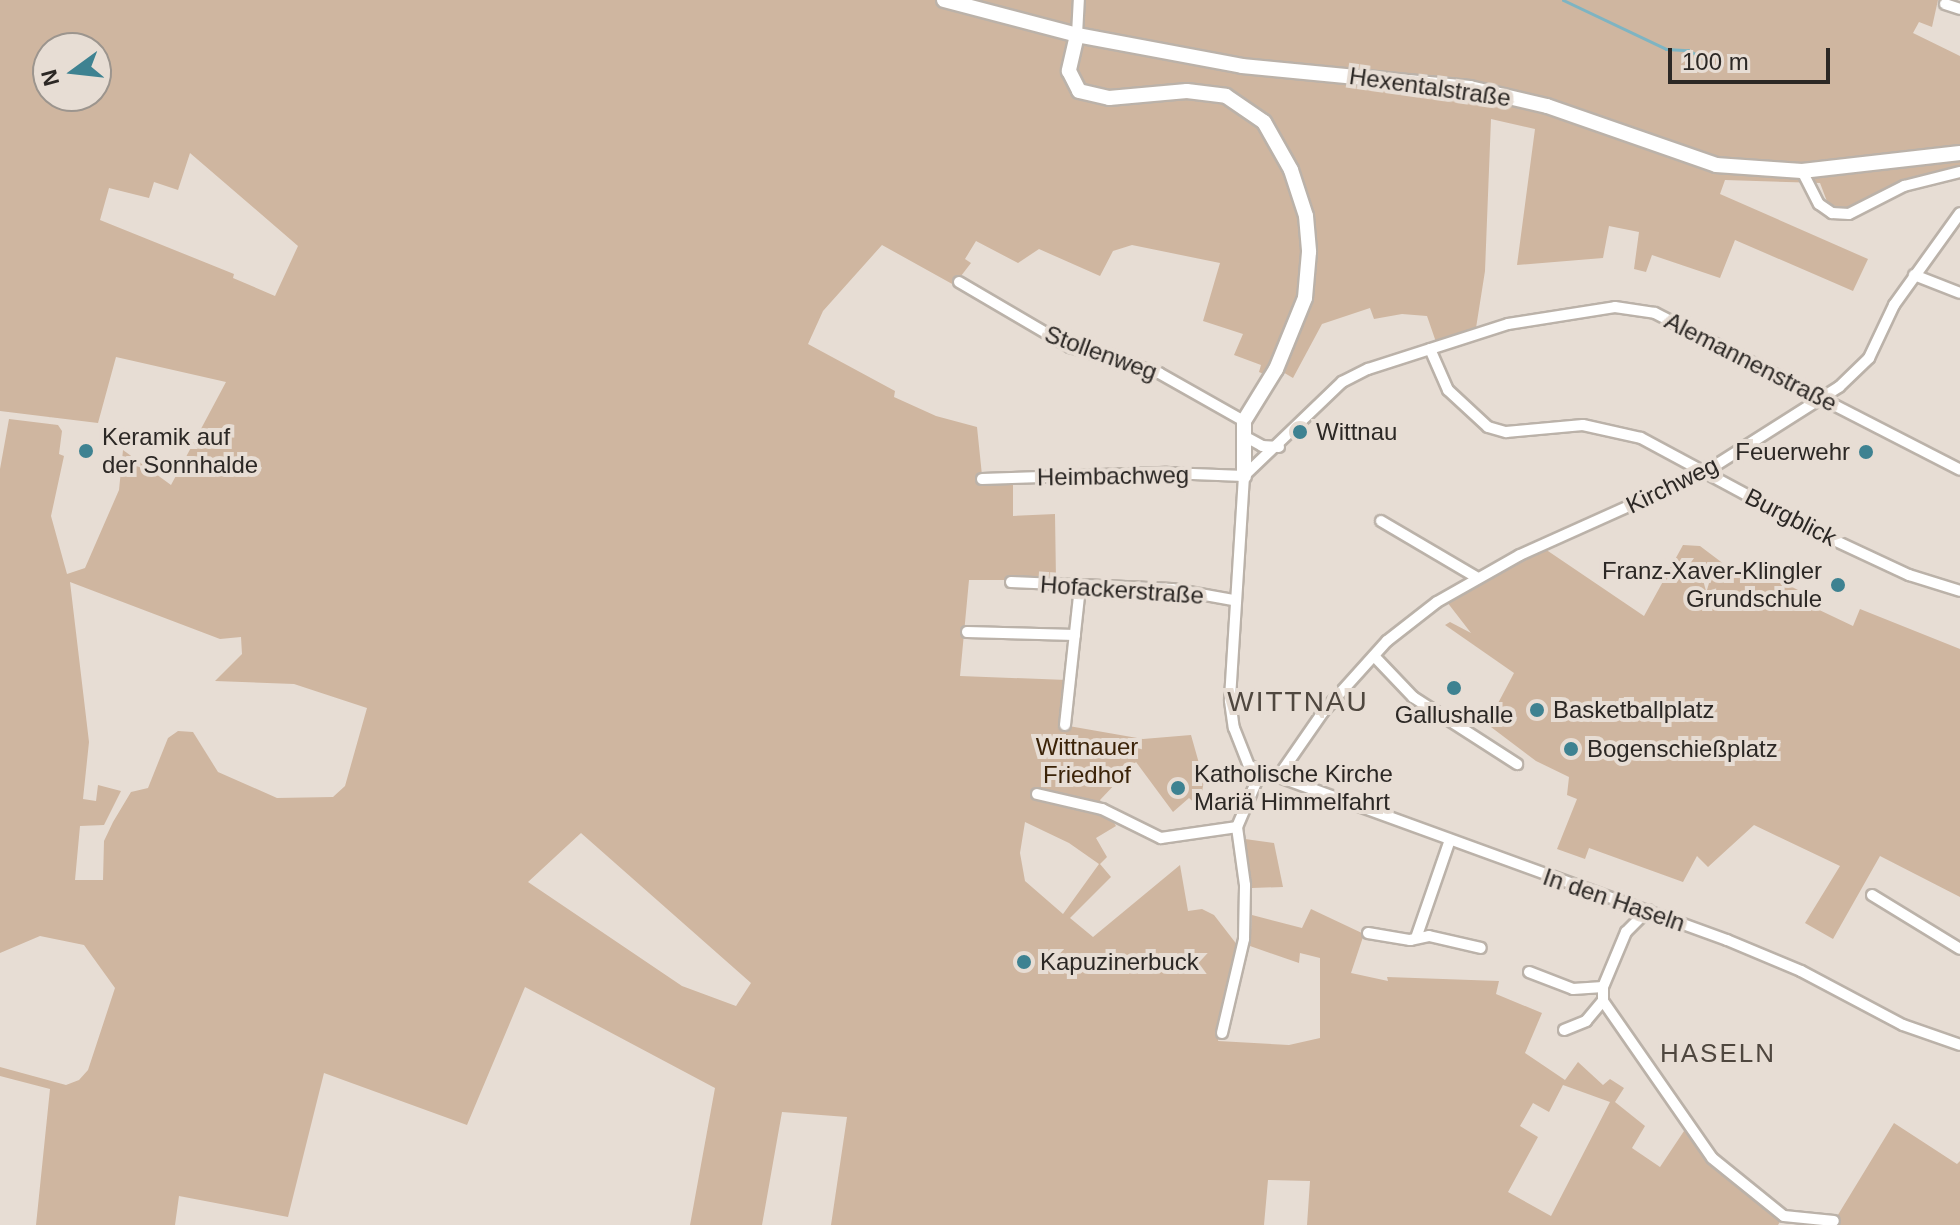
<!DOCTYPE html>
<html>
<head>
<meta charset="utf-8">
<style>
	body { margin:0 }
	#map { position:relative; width:1960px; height:1225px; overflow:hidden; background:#e7ddd4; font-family:Arial,sans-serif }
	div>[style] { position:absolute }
	.green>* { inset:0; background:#cfb6a0 }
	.stream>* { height:3px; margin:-1.5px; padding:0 1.5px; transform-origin:1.5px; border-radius:1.5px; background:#7eb4c2 }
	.roads { filter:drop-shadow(2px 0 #bbb2a9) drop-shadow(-2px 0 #bbb2a9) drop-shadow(0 2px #bbb2a9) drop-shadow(0 -2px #bbb2a9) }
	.street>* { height:10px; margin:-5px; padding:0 5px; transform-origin:5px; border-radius:5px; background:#fff }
	.secondary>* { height:14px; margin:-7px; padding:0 7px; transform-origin:7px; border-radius:7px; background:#fff }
	.dots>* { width:22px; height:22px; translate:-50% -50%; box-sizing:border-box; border:4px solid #e7ddd4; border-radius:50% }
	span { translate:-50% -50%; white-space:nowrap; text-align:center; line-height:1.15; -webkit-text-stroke:8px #e7ddd4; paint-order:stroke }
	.street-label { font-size:24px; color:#2c2825 }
	.poi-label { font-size:24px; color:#2c2825 }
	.left { translate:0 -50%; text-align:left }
	.right { translate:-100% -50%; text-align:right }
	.park-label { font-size:24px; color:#3b2308 }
	.neighbourhood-label { font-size:26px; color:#4f473f; letter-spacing:2px }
	.quarter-label { font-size:28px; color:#4f473f; letter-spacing:2px }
	.north { position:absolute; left:32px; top:32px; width:80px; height:80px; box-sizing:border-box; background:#e7ddd4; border:2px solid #9c958e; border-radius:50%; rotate:255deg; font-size:22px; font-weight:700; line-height:32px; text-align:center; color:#2c2825 }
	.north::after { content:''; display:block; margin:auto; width:28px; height:36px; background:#3e8291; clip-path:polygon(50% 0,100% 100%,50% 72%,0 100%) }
	.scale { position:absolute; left:1668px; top:48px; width:162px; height:36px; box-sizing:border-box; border:4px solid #2c2825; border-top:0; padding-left:10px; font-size:24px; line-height:28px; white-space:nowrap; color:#2c2825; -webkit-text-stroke:6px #e7ddd4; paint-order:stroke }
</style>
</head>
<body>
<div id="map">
	<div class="green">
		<div style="clip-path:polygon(evenodd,0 0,1938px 0,1932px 27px,1919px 22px,1913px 33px,1960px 56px,1960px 166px,1913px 177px,1847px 209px,1828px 204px,1820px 183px,1725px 180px,1720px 194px,1868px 259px,1853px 291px,1735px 240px,1720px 278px,1652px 255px,1646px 272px,1634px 269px,1639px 232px,1609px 226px,1603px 258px,1517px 265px,1535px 129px,1491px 119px,1485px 271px,1476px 328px,1436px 342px,1427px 316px,1402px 314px,1374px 319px,1370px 308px,1322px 324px,1293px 378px,1271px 365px,1266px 375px,1259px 372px,1261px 365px,1234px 355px,1243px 334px,1203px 321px,1220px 263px,1132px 245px,1113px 251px,1100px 276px,1039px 249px,1018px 263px,976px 241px,965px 259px,971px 263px,954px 285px,882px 245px,823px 311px,808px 344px,895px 391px,894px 397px,936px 416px,977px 427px,983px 485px,1013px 482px,1013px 516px,1055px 514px,1056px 580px,969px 580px,960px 676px,1067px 680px,1063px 725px,1143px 739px,1191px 735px,1204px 781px,1199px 807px,1189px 798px,1173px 812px,1136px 762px,1100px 800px,1116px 826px,1096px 838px,1107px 857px,1100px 864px,1111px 877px,1070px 918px,1093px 937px,1180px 865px,1188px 911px,1202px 909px,1214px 915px,1238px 946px,1218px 1041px,1289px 1045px,1320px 1038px,1320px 958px,1300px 953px,1299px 963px,1250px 946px,1252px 915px,1302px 928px,1311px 909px,1364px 934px,1351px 973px,1388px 981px,1387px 977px,1499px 981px,1496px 994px,1542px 1013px,1525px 1053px,1565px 1080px,1578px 1062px,1603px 1085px,1610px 1079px,1624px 1088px,1615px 1102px,1645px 1126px,1632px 1148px,1660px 1167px,1686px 1128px,1712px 1166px,1783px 1216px,1778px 1225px,1307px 1225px,1310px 1181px,1268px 1180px,1264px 1225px,831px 1225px,847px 1117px,782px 1112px,762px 1225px,690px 1225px,715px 1088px,525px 987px,467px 1125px,324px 1073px,288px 1217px,179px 1196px,175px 1225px,36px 1225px,50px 1089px,0 1076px,0 1067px,66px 1085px,79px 1080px,88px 1070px,115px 988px,84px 945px,40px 936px,0 953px,0 469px,9px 419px,58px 425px,62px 431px,59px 454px,64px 456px,51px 516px,67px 574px,85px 568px,119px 490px,123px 450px,171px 485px,226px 382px,116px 357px,98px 423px,0 411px,0 0,48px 48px,96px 48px,96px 96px,48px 96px,48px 48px,0 0,190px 153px,298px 246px,275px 296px,233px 278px,234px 274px,100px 220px,109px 188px,149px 198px,154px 182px,178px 190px,190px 153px,0 0,70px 582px,220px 639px,241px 637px,242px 654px,215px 681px,294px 684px,367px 708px,345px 786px,333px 797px,277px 798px,218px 772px,193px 732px,178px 731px,168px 738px,148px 788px,131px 792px,113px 822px,104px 841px,103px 880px,75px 880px,80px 826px,104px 825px,121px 791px,98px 785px,96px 801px,83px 799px,89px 742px,70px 582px,0 0,1025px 822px,1069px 843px,1099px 864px,1063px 914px,1025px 881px,1020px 853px,1025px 822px,0 0,581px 833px,751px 983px,736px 1006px,682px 986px,528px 882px,581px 833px,0 0,1563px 1085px,1610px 1102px,1551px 1216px,1508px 1192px,1538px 1137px,1520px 1126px,1533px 1103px,1549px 1112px,1563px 1085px)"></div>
		<div style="clip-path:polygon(1683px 545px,1700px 546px,1749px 583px,1761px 582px,1766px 574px,1816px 599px,1813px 607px,1853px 626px,1860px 609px,1960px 649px,1960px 897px,1880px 856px,1833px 939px,1805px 923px,1840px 866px,1754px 825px,1708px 867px,1697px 856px,1683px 882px,1589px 848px,1585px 859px,1557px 849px,1577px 799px,1567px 795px,1569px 777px,1536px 761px,1487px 724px,1514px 673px,1445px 625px,1450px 622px,1471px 633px,1447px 602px,1545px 549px,1644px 616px)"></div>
		<div style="clip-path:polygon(1245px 839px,1274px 843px,1283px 887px,1252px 888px)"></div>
		<div style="clip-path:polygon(1894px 1123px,1957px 1164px,1960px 1161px,1960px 1225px,1814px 1225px,1833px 1223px)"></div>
	</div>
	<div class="stream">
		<div style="left:1563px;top:0;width:114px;rotate:25.4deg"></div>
		<div style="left:1666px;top:49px;width:22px;rotate:3deg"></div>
		<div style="left:1688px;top:50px;width:18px;rotate:29deg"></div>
	</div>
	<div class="roads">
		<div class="street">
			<div style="left:1945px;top:4px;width:16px;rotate:18deg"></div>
			<div style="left:1077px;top:35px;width:35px;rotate:-87deg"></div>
			<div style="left:1802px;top:171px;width:37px;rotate:63deg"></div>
			<div style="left:1819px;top:204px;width:16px;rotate:35deg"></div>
			<div style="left:1832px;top:213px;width:17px;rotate:3deg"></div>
			<div style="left:1849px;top:214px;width:62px;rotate:-27deg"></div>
			<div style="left:1904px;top:186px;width:58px;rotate:-14deg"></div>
			<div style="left:1914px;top:275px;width:49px;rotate:21.4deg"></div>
			<div style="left:959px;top:282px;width:129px;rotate:30.4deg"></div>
			<div style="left:1070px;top:347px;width:93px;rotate:16.3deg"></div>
			<div style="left:1159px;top:373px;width:98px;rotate:29.5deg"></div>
			<div style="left:1430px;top:349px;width:45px;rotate:66.3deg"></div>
			<div style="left:1448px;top:390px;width:54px;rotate:42.8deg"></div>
			<div style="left:1488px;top:427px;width:19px;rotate:16deg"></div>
			<div style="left:1506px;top:432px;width:77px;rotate:-5.2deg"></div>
			<div style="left:1583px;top:425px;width:59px;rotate:12.6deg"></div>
			<div style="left:1641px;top:438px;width:187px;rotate:28.3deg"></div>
			<div style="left:1806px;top:527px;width:114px;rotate:25deg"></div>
			<div style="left:1909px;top:575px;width:53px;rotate:17.4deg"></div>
			<div style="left:1246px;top:437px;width:18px;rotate:29deg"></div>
			<div style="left:1262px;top:446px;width:17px;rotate:3deg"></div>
			<div style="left:1244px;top:476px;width:225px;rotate:93.6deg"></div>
			<div style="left:1230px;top:701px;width:27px;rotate:82deg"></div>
			<div style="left:1234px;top:728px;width:41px;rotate:68.5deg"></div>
			<div style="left:1249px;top:766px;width:509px;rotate:20deg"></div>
			<div style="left:1727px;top:940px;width:80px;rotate:22.7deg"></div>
			<div style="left:1801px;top:971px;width:115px;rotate:27.9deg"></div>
			<div style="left:1903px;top:1025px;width:60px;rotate:19.3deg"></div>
			<div style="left:1244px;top:476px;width:136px;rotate:-43.8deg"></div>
			<div style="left:1342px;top:382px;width:29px;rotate:-27deg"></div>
			<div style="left:1368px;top:369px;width:147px;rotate:-17.8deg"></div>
			<div style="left:1508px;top:324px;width:108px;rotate:-9deg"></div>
			<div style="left:1615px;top:307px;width:40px;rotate:8.5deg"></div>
			<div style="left:1655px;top:313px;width:343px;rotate:27.2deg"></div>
			<div style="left:982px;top:479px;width:185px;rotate:-1.9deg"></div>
			<div style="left:1167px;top:473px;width:77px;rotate:2.2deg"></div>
			<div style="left:1381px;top:521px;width:110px;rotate:30.5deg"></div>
			<div style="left:1011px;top:582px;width:161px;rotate:2.5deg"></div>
			<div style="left:1172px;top:589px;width:62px;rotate:10.2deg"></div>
			<div style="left:967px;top:632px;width:108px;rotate:1.6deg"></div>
			<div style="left:1374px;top:656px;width:57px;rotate:46.4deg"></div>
			<div style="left:1413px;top:697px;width:124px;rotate:32.8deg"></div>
			<div style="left:1065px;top:725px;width:138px;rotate:-83.8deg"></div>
			<div style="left:1278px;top:777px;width:79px;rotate:-55.3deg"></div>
			<div style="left:1323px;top:712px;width:96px;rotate:-48deg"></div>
			<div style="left:1387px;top:641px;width:63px;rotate:-38deg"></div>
			<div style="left:1437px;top:602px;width:95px;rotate:-29.5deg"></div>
			<div style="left:1520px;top:555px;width:203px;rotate:-24.2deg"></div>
			<div style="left:1705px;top:472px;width:159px;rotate:-32.4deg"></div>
			<div style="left:1839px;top:387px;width:42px;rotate:-44deg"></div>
			<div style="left:1869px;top:358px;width:59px;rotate:-64.7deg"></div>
			<div style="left:1894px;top:305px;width:113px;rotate:-54.3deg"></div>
			<div style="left:1037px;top:794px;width:67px;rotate:13deg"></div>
			<div style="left:1102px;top:809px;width:66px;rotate:26.2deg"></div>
			<div style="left:1161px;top:838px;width:77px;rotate:-8.2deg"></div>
			<div style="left:1872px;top:895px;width:103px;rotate:31.5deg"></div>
			<div style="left:1648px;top:910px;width:31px;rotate:135deg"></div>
			<div style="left:1626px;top:932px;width:60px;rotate:112.7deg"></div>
			<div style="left:1603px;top:987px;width:14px;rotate:90deg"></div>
			<div style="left:1603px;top:1001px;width:191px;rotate:55.2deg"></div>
			<div style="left:1712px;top:1158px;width:92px;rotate:38.9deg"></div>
			<div style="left:1784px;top:1216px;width:50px;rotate:5.7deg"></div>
			<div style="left:1368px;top:933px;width:43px;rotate:9.5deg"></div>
			<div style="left:1410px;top:940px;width:19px;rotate:-12deg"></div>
			<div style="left:1429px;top:936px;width:53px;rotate:13deg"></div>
			<div style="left:1416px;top:938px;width:104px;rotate:-70.9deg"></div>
			<div style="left:1529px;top:972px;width:47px;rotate:21.1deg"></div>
			<div style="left:1573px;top:989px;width:30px;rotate:-4deg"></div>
			<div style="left:1564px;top:1030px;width:24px;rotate:-22deg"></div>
			<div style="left:1586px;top:1021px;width:26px;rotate:-50deg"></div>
			<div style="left:1222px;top:1033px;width:97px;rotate:-76.8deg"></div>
			<div style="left:1244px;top:939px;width:54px;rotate:-88.9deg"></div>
			<div style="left:1245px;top:885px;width:59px;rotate:-97.9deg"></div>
			<div style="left:1237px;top:827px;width:59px;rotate:-66.9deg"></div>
		</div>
		<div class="secondary">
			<div style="left:944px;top:0;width:138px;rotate:14.7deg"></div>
			<div style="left:1077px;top:35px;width:168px;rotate:10.6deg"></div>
			<div style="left:1242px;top:66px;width:229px;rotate:5.5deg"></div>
			<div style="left:1470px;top:88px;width:79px;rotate:13.2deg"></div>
			<div style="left:1547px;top:106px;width:179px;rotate:19.2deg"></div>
			<div style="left:1716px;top:165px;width:86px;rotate:4deg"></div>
			<div style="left:1802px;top:171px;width:159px;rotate:-6.5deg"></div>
			<div style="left:1077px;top:35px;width:37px;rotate:103deg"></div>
			<div style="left:1069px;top:71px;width:22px;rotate:63deg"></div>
			<div style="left:1079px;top:91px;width:31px;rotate:13deg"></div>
			<div style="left:1109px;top:98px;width:78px;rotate:-5.1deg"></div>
			<div style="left:1187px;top:91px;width:39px;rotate:7deg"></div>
			<div style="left:1226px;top:96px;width:46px;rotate:34.4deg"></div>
			<div style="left:1264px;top:122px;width:55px;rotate:60.6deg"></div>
			<div style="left:1291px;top:170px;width:48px;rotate:71.9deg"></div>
			<div style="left:1306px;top:216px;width:36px;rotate:85deg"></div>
			<div style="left:1309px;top:252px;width:46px;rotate:95deg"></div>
			<div style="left:1305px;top:298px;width:77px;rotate:112.2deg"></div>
			<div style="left:1276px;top:369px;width:61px;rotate:121.6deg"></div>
			<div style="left:1244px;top:421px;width:55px;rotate:90deg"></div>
		</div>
	</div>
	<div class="dots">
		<div style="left:1300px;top:432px;background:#3e8291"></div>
		<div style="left:86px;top:451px;background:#3e8291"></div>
		<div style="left:1866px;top:452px;background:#3e8291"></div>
		<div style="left:1838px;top:585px;background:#3e8291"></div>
		<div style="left:1454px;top:688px;background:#3e8291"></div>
		<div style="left:1537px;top:710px;background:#3e8291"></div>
		<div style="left:1571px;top:749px;background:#3e8291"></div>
		<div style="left:1178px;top:788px;background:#3e8291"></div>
		<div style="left:1024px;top:962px;background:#3e8291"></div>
	</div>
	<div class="street-label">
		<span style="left:1430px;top:87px;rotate:8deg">Hexentalstraße</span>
		<span style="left:1101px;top:353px;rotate:20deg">Stollenweg</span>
		<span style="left:1751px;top:362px;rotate:27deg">Alemannenstraße</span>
		<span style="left:1113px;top:476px;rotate:-1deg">Heimbachweg</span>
		<span style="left:1672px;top:485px;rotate:-26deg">Kirchweg</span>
		<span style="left:1791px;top:517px;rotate:27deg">Burgblick</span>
		<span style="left:1122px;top:590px;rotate:4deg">Hofackerstraße</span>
		<span style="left:1614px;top:900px;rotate:19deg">In den Haseln</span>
	</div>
	<div class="poi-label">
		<span class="left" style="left:1316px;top:432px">Wittnau</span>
		<span class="left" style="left:102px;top:451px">Keramik auf<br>der Sonnhalde</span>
		<span class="right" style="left:1850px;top:452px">Feuerwehr</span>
		<span class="right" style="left:1822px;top:585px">Franz-Xaver-Klingler<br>Grundschule</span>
		<span class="left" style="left:1553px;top:710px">Basketballplatz</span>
		<span style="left:1454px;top:715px">Gallushalle</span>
		<span class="left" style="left:1587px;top:749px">Bogenschießplatz</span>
		<span class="left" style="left:1194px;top:788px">Katholische Kirche<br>Mariä Himmelfahrt</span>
		<span class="left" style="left:1040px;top:962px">Kapuzinerbuck</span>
	</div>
	<div class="park-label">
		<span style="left:1087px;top:761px">Wittnauer<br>Friedhof</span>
	</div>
	<div class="neighbourhood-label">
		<span style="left:1718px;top:1054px">HASELN</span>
	</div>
	<div class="quarter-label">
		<span style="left:1298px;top:702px">WITTNAU</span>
	</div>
	<div class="north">N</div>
	<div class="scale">100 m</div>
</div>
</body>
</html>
